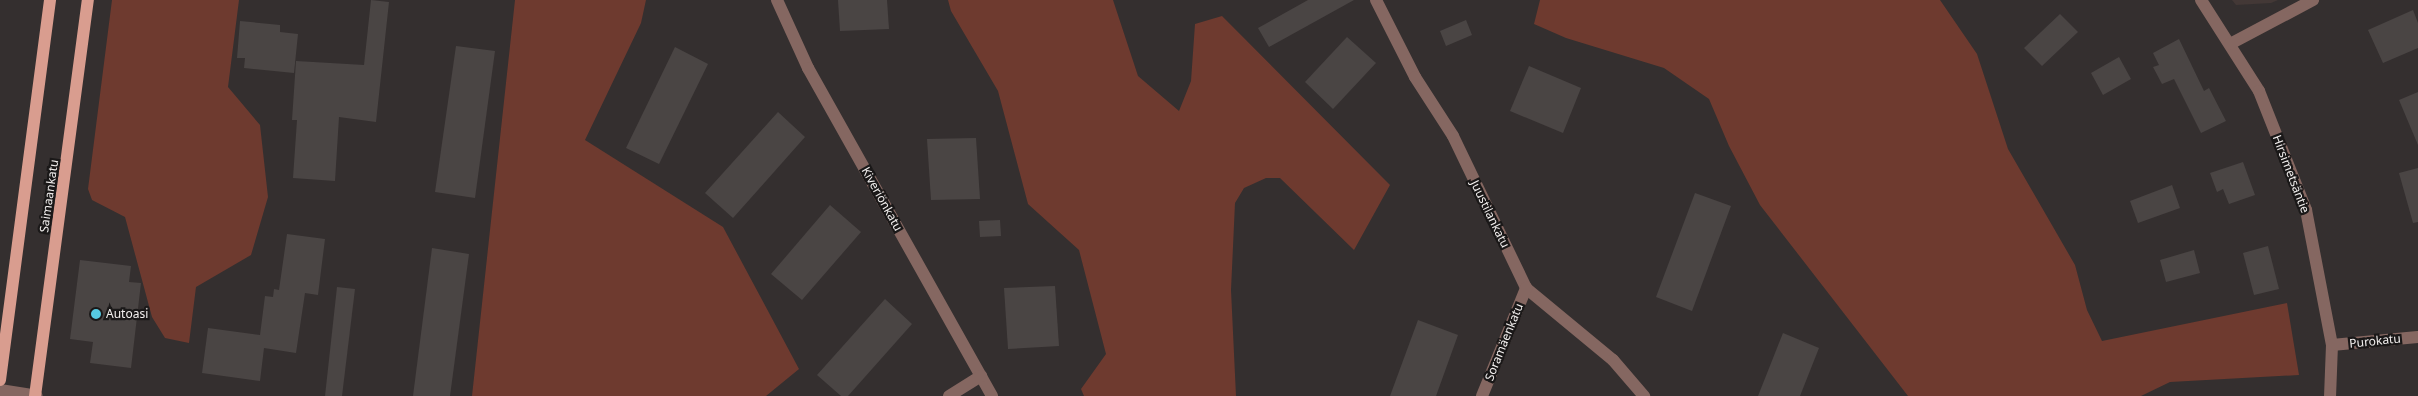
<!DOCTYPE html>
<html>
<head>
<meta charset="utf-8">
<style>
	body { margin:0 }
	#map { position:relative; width:2418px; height:396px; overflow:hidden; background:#342f2f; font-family:"Noto Sans",sans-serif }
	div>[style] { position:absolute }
	.built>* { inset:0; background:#433836 }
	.green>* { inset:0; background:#6e3a2f }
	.building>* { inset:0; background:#4a4544 }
	.minor>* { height:12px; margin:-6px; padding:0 6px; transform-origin:6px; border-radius:6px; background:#856761 }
	.major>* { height:12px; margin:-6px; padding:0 6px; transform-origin:6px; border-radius:6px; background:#d99d8f }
	.dots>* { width:14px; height:14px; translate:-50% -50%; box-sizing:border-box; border:2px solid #1a1818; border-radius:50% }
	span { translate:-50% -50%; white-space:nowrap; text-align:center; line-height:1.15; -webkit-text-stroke:4.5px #1a1818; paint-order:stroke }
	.street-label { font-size:12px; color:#f3f0ef }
	.poi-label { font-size:12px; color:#f3f0ef }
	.left { translate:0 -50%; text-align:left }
</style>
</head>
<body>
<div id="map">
	<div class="built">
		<div style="clip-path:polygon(2232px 0,2278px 0,2271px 3px,2236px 5px)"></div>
	</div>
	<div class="green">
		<div style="clip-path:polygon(112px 0,239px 0,228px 87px,260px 125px,268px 197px,251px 255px,196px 287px,189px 343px,165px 338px,152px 317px,125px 217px,92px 200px,88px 189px)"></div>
		<div style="clip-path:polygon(515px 0,646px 0,641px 23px,585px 140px,723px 227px,799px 369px,766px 396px,472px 396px)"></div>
		<div style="clip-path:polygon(948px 0,1113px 0,1138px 76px,1179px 111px,1191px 81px,1195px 24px,1222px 16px,1390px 185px,1354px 250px,1280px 178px,1266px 178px,1244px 188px,1235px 203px,1231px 290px,1236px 396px,1084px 396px,1081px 389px,1106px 354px,1079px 250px,1028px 204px,998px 91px,951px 11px)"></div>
		<div style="clip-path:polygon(1540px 0,1940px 0,1977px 54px,2008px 149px,2075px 265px,2087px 310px,2102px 341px,2287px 303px,2299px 375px,2170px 382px,2141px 396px,1908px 396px,1760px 205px,1729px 146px,1709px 99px,1664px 68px,1566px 38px,1534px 24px)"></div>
	</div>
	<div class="building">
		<div style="clip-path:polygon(371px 0,389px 2px,376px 122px,339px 117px,335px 181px,293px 178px,297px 120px,292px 120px,296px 61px,364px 65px)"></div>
		<div style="clip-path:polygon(838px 0,887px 0,889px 29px,840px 31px)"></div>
		<div style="clip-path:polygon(1308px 0,1354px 0,1269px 47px,1258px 28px)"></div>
		<div style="clip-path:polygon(2413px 10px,2418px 23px,2418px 48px,2383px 63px,2368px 30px)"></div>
		<div style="clip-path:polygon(2060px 14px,2078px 32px,2042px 66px,2024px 48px)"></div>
		<div style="clip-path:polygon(1466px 20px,1472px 35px,1446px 46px,1440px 31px)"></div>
		<div style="clip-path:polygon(240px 21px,280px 25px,280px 32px,298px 34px,294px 73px,244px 68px,245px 58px,237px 58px)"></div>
		<div style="clip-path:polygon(1347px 37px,1376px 63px,1333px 109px,1305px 82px)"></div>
		<div style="clip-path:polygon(2179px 39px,2204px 91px,2209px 88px,2226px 121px,2201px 133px,2174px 79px,2162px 84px,2153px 67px,2159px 65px,2153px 53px)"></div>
		<div style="clip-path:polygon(456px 46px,495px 51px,475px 198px,435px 192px)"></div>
		<div style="clip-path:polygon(675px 47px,708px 64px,659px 164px,626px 148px)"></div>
		<div style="clip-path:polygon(2119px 57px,2131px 79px,2103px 95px,2091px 73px)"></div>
		<div style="clip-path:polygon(1529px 66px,1581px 88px,1563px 133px,1510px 111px)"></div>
		<div style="clip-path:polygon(2418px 92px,2418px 145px,2399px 100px)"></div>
		<div style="clip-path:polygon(778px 112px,805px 137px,733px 218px,705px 193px)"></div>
		<div style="clip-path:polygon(976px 138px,980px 199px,931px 200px,927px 139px)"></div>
		<div style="clip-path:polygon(2243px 162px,2255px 195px,2229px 204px,2223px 189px,2217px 192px,2210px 173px)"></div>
		<div style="clip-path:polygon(2418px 168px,2418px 222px,2413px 223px,2399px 173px)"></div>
		<div style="clip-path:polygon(2172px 185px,2180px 208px,2138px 223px,2130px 201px)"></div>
		<div style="clip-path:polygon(1695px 193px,1731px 206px,1692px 311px,1656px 297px)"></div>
		<div style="clip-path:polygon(830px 205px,861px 232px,802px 300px,771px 274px)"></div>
		<div style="clip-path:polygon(1000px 220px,1001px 236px,980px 237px,979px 221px)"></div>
		<div style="clip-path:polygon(287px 234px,325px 239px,318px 295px,305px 293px,296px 353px,264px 348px,260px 381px,202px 373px,208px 328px,260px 335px,265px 296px,273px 297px,274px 289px,279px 290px)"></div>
		<div style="clip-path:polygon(2268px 246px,2279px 289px,2254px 295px,2243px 253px)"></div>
		<div style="clip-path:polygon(432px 248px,469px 254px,450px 396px,413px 396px)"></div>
		<div style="clip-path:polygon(2194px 250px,2200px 273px,2166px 282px,2160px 260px)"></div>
		<div style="clip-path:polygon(80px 260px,131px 266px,129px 282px,141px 283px,131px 368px,90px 363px,93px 342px,70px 339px)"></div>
		<div style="clip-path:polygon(1055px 286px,1059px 346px,1008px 349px,1004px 288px)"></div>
		<div style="clip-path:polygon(337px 287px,355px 289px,342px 396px,325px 396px)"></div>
		<div style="clip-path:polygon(885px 299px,912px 324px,848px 396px,841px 396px,817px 375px)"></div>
		<div style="clip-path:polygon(1418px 320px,1458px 335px,1436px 396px,1390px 396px)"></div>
		<div style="clip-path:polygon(1783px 333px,1819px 348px,1800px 396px,1758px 396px)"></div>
	</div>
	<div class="minor">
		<div style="left:777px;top:0;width:75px;rotate:65.5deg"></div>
		<div style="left:808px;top:68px;width:376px;rotate:60.7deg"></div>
		<div style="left:1376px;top:0;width:86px;rotate:63.1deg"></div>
		<div style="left:1415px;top:77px;width:70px;rotate:57.2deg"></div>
		<div style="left:1453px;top:136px;width:169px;rotate:64.3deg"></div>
		<div style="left:1526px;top:288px;width:113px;rotate:39.6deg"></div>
		<div style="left:1613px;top:360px;width:48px;rotate:49.3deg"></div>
		<div style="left:2201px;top:0;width:108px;rotate:57.5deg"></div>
		<div style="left:2259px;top:91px;width:128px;rotate:68.4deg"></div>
		<div style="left:2306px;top:210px;width:137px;rotate:79.1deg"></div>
		<div style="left:2332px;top:345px;width:51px;rotate:92.2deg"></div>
		<div style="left:2230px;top:44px;width:94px;rotate:-27.9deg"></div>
		<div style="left:2332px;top:345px;width:86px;rotate:-5.3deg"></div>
		<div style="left:0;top:390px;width:37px;rotate:9deg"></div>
		<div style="left:949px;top:396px;width:38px;rotate:-32deg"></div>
		<div style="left:1482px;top:396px;width:117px;rotate:-67.8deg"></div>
	</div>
	<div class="major">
		<div style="left:0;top:380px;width:383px;rotate:-82.5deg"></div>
		<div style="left:35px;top:396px;width:400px;rotate:-82.4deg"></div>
	</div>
	<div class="dots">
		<div style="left:96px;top:314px;background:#56c9e1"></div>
	</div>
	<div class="street-label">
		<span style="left:2291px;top:174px;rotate:69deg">Hirsimetsäntie</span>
		<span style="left:49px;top:196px;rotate:-82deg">Saimaankatu</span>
		<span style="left:882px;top:199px;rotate:61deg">Kiveriönkatu</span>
		<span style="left:1490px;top:214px;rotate:64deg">Juustilankatu</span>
		<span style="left:2375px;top:341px;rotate:-6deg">Purokatu</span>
		<span style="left:1504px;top:342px;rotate:-68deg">Soramäenkatu</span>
	</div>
	<div class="poi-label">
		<span class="left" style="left:106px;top:314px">Autoasi</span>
	</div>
</div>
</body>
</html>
